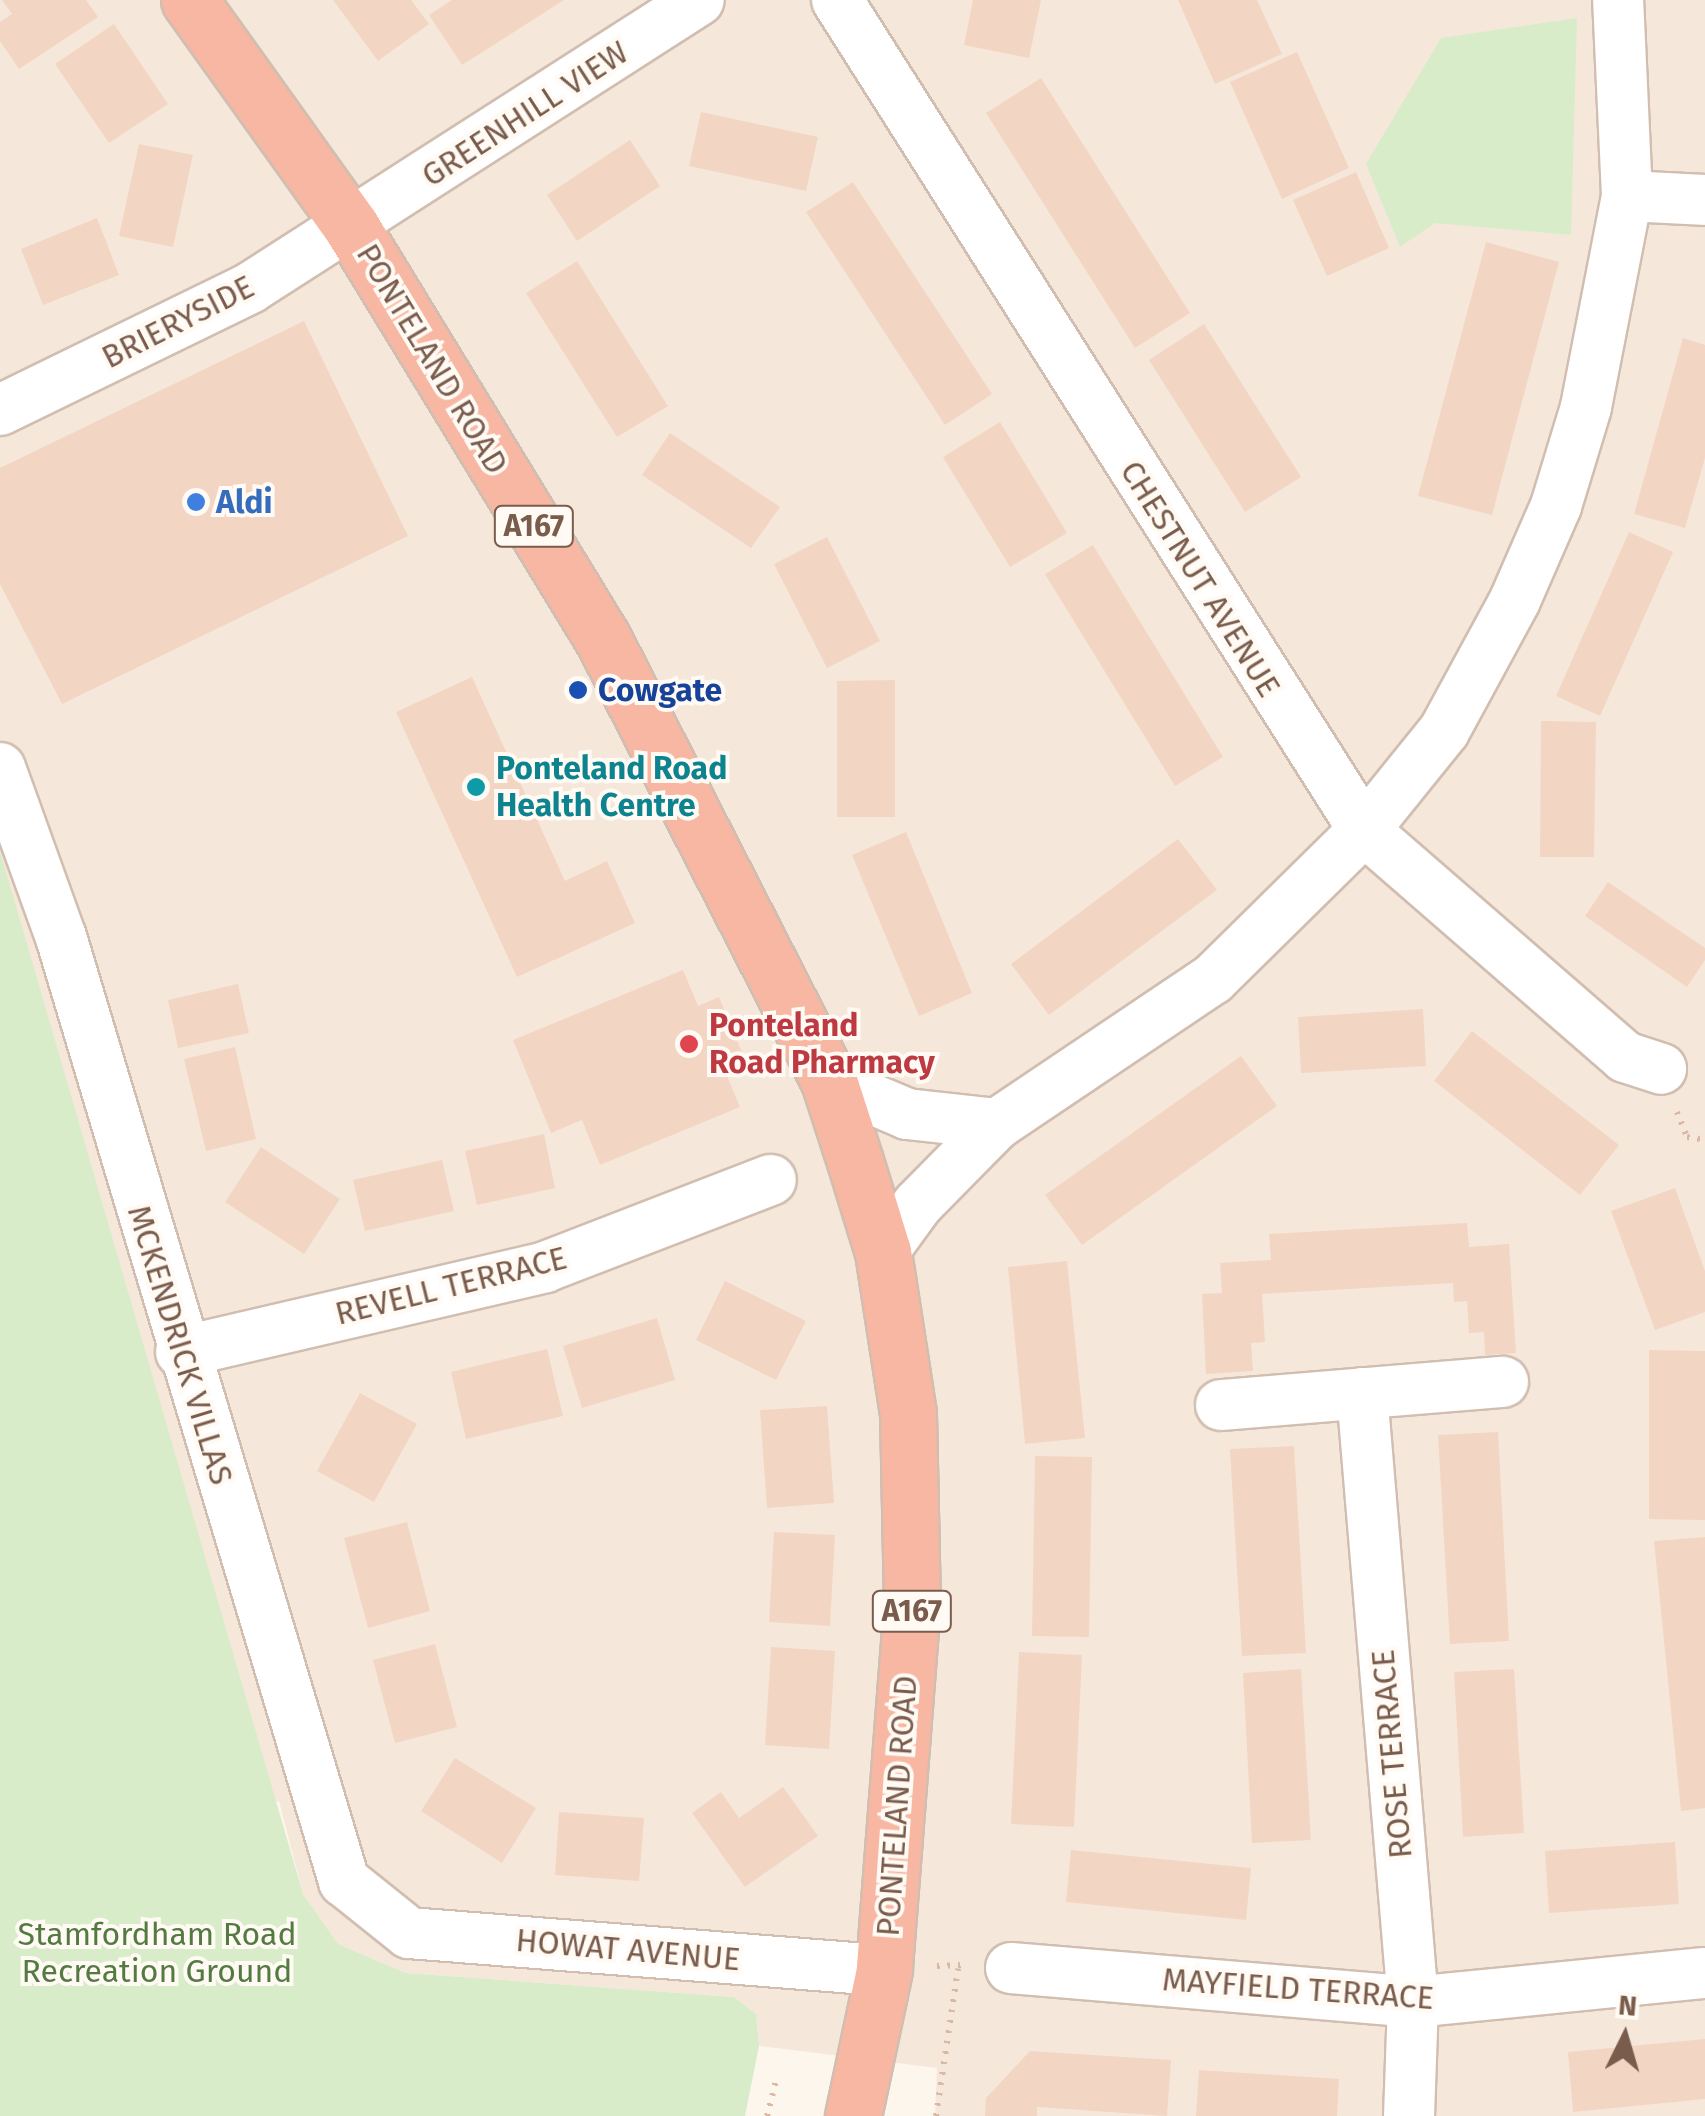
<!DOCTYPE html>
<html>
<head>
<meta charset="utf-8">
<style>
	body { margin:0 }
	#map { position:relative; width:1705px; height:2116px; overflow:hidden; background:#fdf6ec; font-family:"Fira Sans",sans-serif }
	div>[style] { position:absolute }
	.residential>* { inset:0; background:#f5e8da }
	.green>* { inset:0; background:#d8ecc9 }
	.building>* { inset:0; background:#f3d5c3 }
	.path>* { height:6px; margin-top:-3px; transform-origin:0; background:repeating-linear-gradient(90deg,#d9b8a5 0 2.5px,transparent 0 10.5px) }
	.roads { filter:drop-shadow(2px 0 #d1beb0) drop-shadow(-2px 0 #d1beb0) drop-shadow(0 2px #d1beb0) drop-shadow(0 -2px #d1beb0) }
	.minor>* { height:50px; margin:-25px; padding:0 25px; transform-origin:25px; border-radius:25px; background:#fff }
	.highway>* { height:55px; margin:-27.5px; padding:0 27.5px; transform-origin:27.5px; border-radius:27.5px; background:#f7b7a3 }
	.dots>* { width:28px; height:28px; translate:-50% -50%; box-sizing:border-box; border:5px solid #fffaf3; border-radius:50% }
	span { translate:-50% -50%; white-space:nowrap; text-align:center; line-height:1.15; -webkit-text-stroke:8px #fffaf3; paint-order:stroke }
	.shield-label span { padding:2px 8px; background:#fffaf3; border:2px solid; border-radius:8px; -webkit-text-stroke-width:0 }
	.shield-label { font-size:30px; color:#7a5c4d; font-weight:700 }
	.street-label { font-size:32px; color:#7a5c4d }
	.shop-label { font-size:32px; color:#366cbe; font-weight:700 }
	.left { translate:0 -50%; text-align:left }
	.transit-label { font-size:32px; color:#164399; font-weight:700 }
	.culture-label { font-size:32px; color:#0d838f; font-weight:700 }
	.health-label { font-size:32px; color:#be3a42; font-weight:700 }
	.park-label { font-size:32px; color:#537a41 }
	.north { position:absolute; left:1575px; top:1986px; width:100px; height:100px; -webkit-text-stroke:8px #fffaf3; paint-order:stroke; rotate:5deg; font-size:28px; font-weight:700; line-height:40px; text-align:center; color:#7a5c4d }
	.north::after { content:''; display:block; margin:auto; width:35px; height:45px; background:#7a5c4d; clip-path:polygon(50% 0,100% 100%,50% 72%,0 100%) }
</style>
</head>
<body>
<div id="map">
	<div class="residential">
		<div style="clip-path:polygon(0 0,1705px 0,1705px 2116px,935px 2116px,937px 2068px,759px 2046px,756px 2014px,734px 1997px,406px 1973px,338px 1944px,303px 1894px,279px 1801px,0 1871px)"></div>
	</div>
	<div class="green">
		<div style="clip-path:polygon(1577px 18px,1571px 235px,1435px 223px,1400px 247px,1366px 164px,1441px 38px)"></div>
		<div style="clip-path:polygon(0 851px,303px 1894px,338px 1944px,406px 1973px,734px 1997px,756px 2014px,759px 2046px,745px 2116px,0 2116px)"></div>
	</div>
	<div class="building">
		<div style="clip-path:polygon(2px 0,86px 0,98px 17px,19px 69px,0 41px,0 22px,12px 14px)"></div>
		<div style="clip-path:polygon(333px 0,411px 0,429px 24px,378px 61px)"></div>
		<div style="clip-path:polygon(452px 0,564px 0,462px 65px,429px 15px)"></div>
		<div style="clip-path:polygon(973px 0,1041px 0,1029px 58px,964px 45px)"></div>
		<div style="clip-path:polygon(1178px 0,1257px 0,1282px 54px,1215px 84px)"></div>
		<div style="clip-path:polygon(114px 24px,168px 104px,109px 143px,55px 64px)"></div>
		<div style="clip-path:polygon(1297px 52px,1349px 168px,1282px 199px,1230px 82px)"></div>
		<div style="clip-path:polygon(1041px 78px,1190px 313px,1135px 348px,986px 113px)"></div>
		<div style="clip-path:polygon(701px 112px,818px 137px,806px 191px,689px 166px)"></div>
		<div style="clip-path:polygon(630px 140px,660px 186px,577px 241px,547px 195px)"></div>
		<div style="clip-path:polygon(139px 144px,193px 155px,173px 247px,119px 236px)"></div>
		<div style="clip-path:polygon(1356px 172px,1389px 248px,1327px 276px,1293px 200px)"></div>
		<div style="clip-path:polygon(853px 182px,992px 394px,945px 425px,806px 212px)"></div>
		<div style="clip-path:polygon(97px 218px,119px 275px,43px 305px,21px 249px)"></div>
		<div style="clip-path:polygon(1486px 242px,1559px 262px,1492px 515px,1418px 496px)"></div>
		<div style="clip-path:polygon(577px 261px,668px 406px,617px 437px,526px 293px)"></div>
		<div style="clip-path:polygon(304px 321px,408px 536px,62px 704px,0 584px,0 468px)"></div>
		<div style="clip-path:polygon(1204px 324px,1301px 477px,1245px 512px,1149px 360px)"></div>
		<div style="clip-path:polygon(1683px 338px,1705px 345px,1705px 458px,1685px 528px,1634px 514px)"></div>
		<div style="clip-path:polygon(1000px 422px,1067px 533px,1010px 567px,943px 457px)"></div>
		<div style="clip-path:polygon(670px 433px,780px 507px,751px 548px,642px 475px)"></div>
		<div style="clip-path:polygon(1629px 532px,1673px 552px,1600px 716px,1556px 696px)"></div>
		<div style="clip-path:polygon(827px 537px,880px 641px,827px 668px,774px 564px)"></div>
		<div style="clip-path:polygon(1093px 545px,1223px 757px,1175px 786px,1045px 574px)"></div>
		<div style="clip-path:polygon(472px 677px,565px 881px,607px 861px,635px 923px,517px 977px,396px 712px)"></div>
		<div style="clip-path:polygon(895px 680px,895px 817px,837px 817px,837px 681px)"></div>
		<div style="clip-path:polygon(1541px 721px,1596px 722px,1594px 857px,1540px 857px)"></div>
		<div style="clip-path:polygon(906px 832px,972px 993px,919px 1016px,852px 855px)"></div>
		<div style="clip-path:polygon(1178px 839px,1217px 890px,1049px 1015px,1011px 964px)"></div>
		<div style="clip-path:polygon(1608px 882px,1705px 948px,1705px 960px,1687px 987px,1585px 916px)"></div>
		<div style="clip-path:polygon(683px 970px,698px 1006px,719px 997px,748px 1067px,727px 1076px,740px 1107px,600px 1165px,582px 1120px,551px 1133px,513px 1040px)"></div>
		<div style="clip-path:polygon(238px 984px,249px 1033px,178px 1048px,168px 1000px)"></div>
		<div style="clip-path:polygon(1423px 1009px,1426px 1066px,1301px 1073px,1298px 1017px)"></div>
		<div style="clip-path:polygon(1472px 1031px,1619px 1145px,1580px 1195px,1434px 1081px)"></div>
		<div style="clip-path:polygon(235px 1047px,256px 1139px,206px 1151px,184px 1059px)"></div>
		<div style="clip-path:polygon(1241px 1056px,1277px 1106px,1082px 1245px,1045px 1195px)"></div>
		<div style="clip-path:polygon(544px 1134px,555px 1188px,477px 1205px,465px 1151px)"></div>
		<div style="clip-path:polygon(261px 1147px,340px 1199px,304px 1254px,225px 1202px)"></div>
		<div style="clip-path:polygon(442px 1160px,454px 1211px,365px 1231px,353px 1180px)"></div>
		<div style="clip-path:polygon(1675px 1188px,1705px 1271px,1705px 1312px,1655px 1330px,1611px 1211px)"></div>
		<div style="clip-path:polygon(1467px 1223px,1469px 1247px,1509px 1244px,1516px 1353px,1485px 1355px,1484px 1332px,1469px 1333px,1467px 1301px,1454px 1302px,1453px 1283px,1262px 1294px,1265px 1342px,1251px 1343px,1253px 1371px,1206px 1374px,1202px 1294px,1222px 1293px,1220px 1263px,1271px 1260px,1269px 1234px)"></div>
		<div style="clip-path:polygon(1067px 1261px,1085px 1438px,1025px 1444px,1008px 1267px)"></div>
		<div style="clip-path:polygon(725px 1281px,806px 1321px,776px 1380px,696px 1340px)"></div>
		<div style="clip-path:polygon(657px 1318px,675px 1380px,582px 1408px,563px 1346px)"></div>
		<div style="clip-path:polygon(547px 1349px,563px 1416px,466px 1439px,451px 1372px)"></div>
		<div style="clip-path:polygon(1649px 1350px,1705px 1351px,1705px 1520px,1649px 1519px)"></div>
		<div style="clip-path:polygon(360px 1393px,417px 1424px,374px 1502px,317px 1471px)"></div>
		<div style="clip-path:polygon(827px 1406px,834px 1503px,767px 1508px,760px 1410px)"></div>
		<div style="clip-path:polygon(1498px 1432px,1509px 1641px,1450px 1644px,1438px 1435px)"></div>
		<div style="clip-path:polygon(1294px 1446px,1306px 1653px,1242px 1656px,1230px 1449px)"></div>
		<div style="clip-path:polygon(1035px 1456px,1092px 1457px,1089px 1637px,1032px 1636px)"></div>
		<div style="clip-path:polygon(407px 1522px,430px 1611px,368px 1628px,344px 1538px)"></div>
		<div style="clip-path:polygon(774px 1532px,835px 1535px,830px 1626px,769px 1622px)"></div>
		<div style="clip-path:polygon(1705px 1537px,1705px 1808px,1681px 1811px,1654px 1541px)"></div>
		<div style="clip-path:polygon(435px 1644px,457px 1727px,395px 1743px,373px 1660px)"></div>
		<div style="clip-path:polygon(771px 1647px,835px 1651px,829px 1749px,765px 1745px)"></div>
		<div style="clip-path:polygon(1019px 1652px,1082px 1655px,1074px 1827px,1011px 1824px)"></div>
		<div style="clip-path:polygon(1301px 1669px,1311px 1840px,1252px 1843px,1243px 1673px)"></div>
		<div style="clip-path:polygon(1514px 1669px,1524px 1833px,1463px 1837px,1454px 1672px)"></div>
		<div style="clip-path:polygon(455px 1758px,536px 1808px,502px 1863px,421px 1811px)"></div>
		<div style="clip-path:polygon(783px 1787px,818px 1836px,745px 1887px,692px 1813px,721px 1792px,739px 1818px)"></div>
		<div style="clip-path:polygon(559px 1812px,644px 1818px,639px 1881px,555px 1875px)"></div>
		<div style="clip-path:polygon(1675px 1842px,1679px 1904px,1549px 1913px,1545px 1851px)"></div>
		<div style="clip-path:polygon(1071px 1850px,1251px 1868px,1246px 1920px,1066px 1902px)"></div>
		<div style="clip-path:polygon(1705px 2039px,1705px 2099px,1573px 2112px,1568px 2052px)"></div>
		<div style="clip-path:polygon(1030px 2051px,1171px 2060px,1167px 2116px,1037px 2107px,1037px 2116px,985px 2116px,986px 2098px)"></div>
		<div style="clip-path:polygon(1199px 2070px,1339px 2079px,1337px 2116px,1196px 2116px)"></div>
	</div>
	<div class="path">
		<div style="left:1677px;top:1112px;width:27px;rotate:68deg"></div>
		<div style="left:1687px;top:1137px;width:18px;rotate:9deg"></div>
		<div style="left:937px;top:1966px;width:28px;rotate:-2deg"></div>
		<div style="left:767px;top:2116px;width:40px;rotate:-75.6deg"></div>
		<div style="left:936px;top:2116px;width:149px;rotate:-81.5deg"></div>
	</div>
	<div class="roads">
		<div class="minor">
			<div style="left:837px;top:0;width:983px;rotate:57.59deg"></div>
			<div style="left:1364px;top:830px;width:346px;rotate:41deg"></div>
			<div style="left:1625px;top:1057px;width:38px;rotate:18deg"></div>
			<div style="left:1627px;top:196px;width:78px;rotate:2.9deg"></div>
			<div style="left:0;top:410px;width:278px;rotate:-26deg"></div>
			<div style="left:250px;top:288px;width:533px;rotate:-32.68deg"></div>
			<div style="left:0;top:768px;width:180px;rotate:70.2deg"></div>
			<div style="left:61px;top:937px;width:986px;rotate:73.31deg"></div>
			<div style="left:344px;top:1881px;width:83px;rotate:38.7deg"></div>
			<div style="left:409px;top:1933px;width:476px;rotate:4.5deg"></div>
			<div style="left:829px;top:1081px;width:85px;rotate:22.9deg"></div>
			<div style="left:907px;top:1114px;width:91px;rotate:6.3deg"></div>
			<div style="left:883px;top:1252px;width:59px;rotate:-53.9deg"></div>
			<div style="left:918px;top:1204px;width:112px;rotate:-45.4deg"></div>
			<div style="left:997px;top:1124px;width:260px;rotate:-33.9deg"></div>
			<div style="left:1213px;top:979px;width:212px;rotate:-44.6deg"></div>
			<div style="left:1364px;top:830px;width:127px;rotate:-51.1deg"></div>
			<div style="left:1444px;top:731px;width:149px;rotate:-61.5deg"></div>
			<div style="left:1515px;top:600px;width:103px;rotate:-66.4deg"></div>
			<div style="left:1556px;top:506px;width:103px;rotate:-73.1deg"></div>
			<div style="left:1586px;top:407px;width:215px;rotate:-79deg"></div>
			<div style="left:1627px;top:196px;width:196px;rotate:-92.6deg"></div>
			<div style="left:181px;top:1352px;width:374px;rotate:-13.1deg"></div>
			<div style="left:545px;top:1267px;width:242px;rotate:-21.1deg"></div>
			<div style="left:1362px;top:1393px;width:611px;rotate:85.21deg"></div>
			<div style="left:1413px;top:2002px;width:114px;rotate:92deg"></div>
			<div style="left:1221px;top:1405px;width:283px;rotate:-4.7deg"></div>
			<div style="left:1011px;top:1968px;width:403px;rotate:4.8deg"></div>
			<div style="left:1413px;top:2002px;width:293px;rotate:-5.7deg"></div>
		</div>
		<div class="highway">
			<div style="left:189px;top:0;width:280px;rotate:54.4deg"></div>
			<div style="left:352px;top:228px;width:482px;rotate:58.6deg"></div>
			<div style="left:603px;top:639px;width:496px;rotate:62.9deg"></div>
			<div style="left:829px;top:1081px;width:84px;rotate:72deg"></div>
			<div style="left:855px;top:1161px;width:95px;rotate:72.9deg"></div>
			<div style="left:883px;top:1252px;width:164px;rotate:81.2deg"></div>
			<div style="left:908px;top:1414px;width:189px;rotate:88.8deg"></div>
			<div style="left:912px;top:1603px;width:368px;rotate:94.4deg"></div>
			<div style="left:884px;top:1970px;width:149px;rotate:102deg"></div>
		</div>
	</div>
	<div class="dots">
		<div style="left:196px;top:502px;background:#3f7fe0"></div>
		<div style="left:578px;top:690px;background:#1a4fb4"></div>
		<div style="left:476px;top:787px;background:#0f9aa8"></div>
		<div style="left:689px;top:1044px;background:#e0444e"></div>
	</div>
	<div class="shield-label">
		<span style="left:534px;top:526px">A167</span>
		<span style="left:912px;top:1611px">A167</span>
	</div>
	<div class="street-label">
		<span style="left:525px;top:114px;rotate:-33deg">GREENHILL VIEW</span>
		<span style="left:178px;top:322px;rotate:-27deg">BRIERYSIDE</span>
		<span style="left:432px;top:359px;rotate:59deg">PONTELAND ROAD</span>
		<span style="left:1200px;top:579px;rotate:58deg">CHESTNUT AVENUE</span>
		<span style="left:451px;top:1286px;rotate:-14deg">REVELL TERRACE</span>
		<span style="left:180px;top:1345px;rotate:73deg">MCKENDRICK VILLAS</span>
		<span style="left:1392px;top:1754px;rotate:-95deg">ROSE TERRACE</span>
		<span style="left:897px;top:1806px;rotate:-86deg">PONTELAND ROAD</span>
		<span style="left:628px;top:1950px;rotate:5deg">HOWAT AVENUE</span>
		<span style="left:1298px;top:1989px;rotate:4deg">MAYFIELD TERRACE</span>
	</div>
	<div class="shop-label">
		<span class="left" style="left:216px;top:502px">Aldi</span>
	</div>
	<div class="transit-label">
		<span class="left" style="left:598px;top:690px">Cowgate</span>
	</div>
	<div class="culture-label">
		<span class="left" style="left:496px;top:787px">Ponteland Road<br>Health Centre</span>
	</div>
	<div class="health-label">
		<span class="left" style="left:709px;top:1044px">Ponteland<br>Road Pharmacy</span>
	</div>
	<div class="park-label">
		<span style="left:157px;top:1953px">Stamfordham Road<br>Recreation Ground</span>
	</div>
	<div class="north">N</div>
</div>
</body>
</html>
